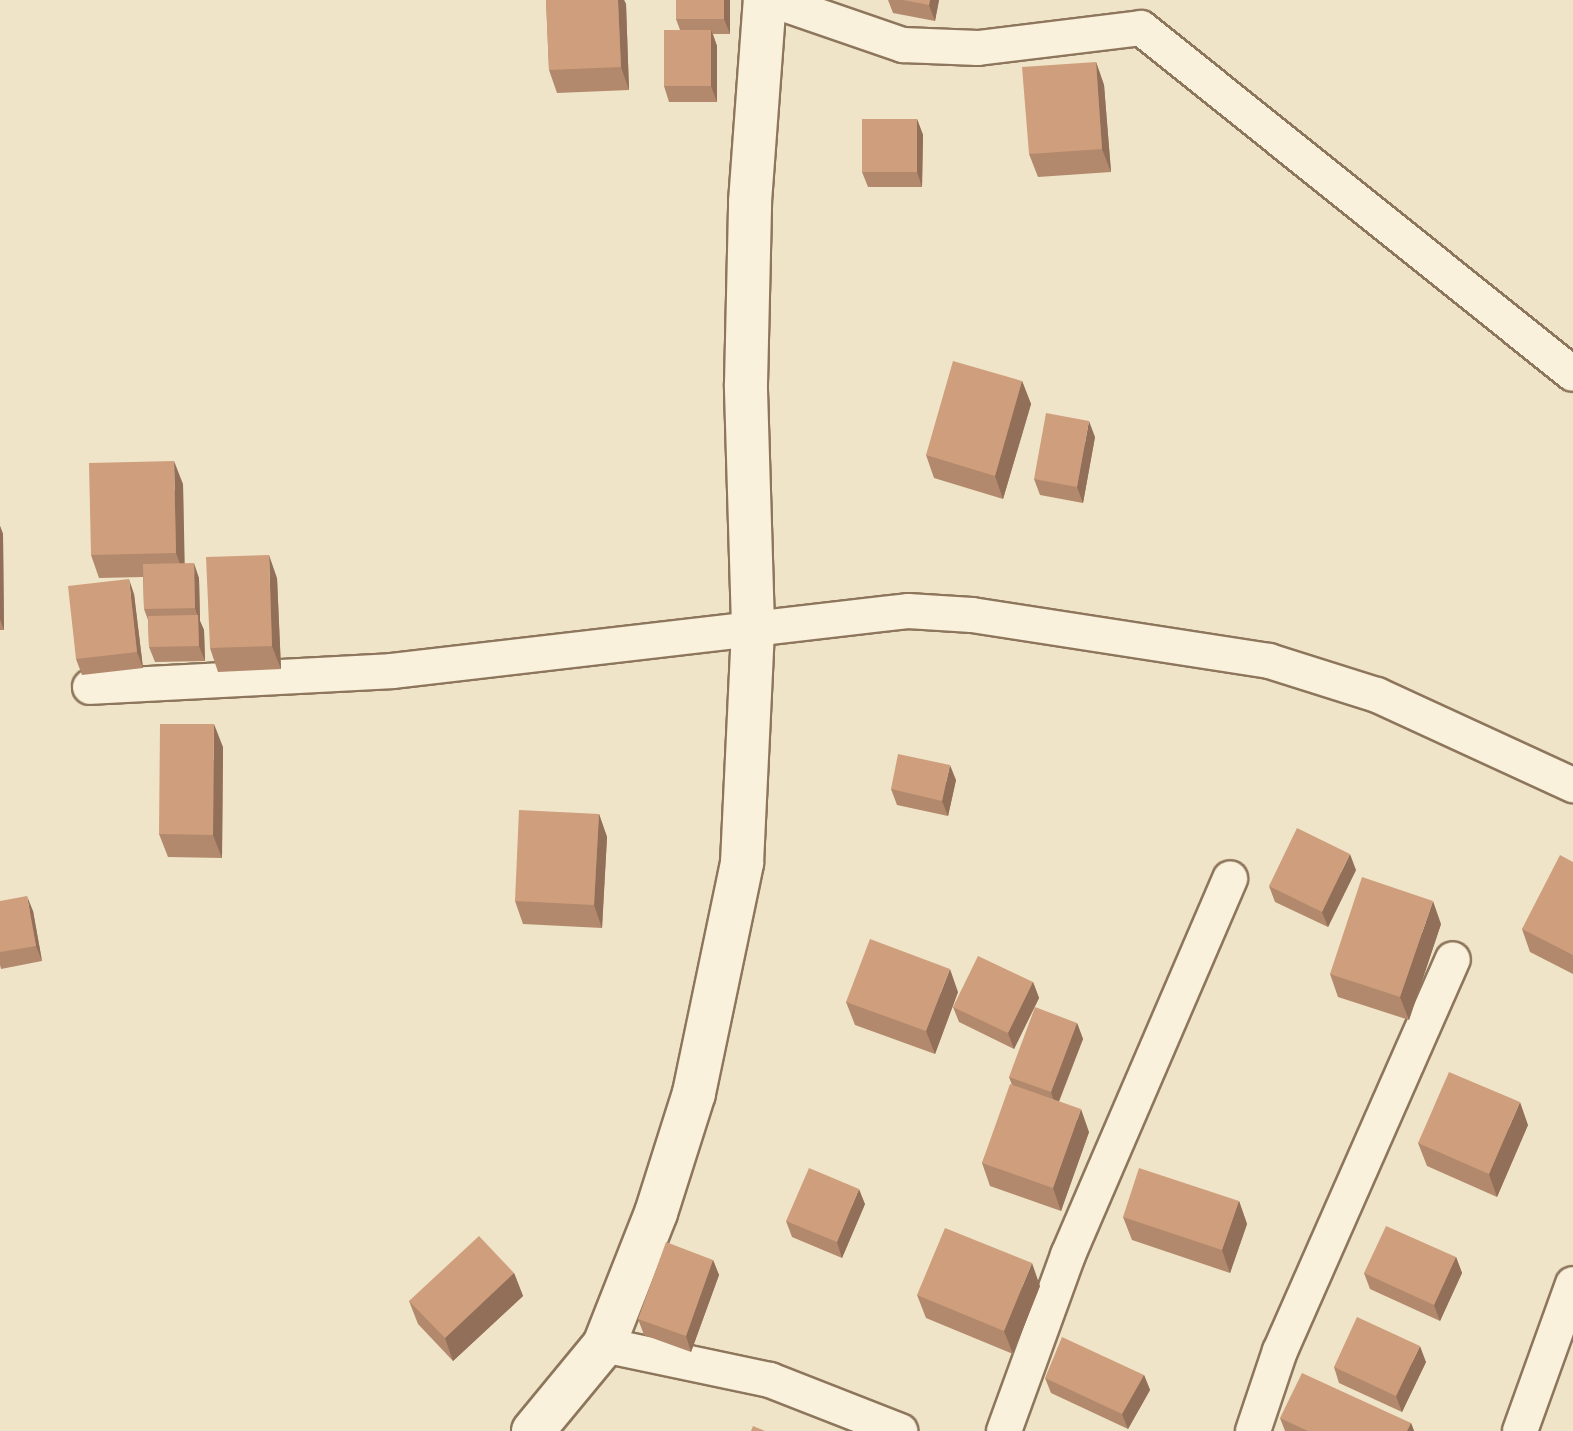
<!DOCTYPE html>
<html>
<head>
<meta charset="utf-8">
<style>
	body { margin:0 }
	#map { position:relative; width:1573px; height:1431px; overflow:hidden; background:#f0e4c8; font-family:Spectral,serif }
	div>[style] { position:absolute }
	.roads { filter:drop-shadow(2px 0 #8d765c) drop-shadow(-2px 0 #8d765c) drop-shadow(0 2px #8d765c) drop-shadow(0 -2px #8d765c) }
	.minor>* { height:34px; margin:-17px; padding:0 17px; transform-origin:17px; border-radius:17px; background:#faf1dc }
	.tertiary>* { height:42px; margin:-21px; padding:0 21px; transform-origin:21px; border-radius:21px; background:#faf1dc }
	.wall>* { inset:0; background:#b2896c }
	.shaded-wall>* { inset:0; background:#916f58 }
	.building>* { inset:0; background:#cf9f7d }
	span { translate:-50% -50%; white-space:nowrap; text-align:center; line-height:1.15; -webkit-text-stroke:6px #f7eed8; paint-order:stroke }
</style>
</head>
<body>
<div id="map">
	<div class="roads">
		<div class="minor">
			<div style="left:772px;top:0;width:139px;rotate:19deg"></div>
			<div style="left:903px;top:45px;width:75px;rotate:2.3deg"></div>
			<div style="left:978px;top:48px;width:164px;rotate:-7deg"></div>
			<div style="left:1141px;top:28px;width:553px;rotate:38.69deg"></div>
			<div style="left:90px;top:687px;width:302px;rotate:-3deg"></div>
			<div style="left:392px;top:671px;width:519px;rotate:-6.63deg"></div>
			<div style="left:908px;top:611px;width:64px;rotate:3.6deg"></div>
			<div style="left:972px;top:615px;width:301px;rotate:8.8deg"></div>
			<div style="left:1269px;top:661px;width:113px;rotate:17.5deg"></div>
			<div style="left:1377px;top:695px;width:216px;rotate:24.7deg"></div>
			<div style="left:604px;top:1345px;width:170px;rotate:11.9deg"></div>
			<div style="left:770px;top:1380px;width:140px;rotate:21.4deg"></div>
			<div style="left:1004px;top:1431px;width:187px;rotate:-70deg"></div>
			<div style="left:1068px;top:1255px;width:410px;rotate:-66.7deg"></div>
			<div style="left:1253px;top:1431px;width:84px;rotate:-71.4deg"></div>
			<div style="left:1280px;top:1351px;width:428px;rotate:-66.2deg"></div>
			<div style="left:1520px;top:1431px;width:156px;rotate:-70.2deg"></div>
		</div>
		<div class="tertiary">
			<div style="left:533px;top:1431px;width:112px;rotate:-50.5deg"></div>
			<div style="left:604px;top:1345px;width:142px;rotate:-68.5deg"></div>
			<div style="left:656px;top:1213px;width:126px;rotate:-72.4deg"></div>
			<div style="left:694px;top:1093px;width:235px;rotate:-78.2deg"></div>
			<div style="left:742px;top:863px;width:237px;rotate:-87.3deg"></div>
			<div style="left:753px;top:626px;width:242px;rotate:-91.7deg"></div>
			<div style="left:746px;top:384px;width:182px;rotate:-88.7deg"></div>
			<div style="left:750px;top:202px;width:203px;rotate:-85.8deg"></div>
		</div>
	</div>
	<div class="wall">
		<div style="clip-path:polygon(546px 0,624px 0,626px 4px,629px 90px,557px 93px,549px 70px)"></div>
		<div style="clip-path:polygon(730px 0,730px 34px,713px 34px,717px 46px,717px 102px,669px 102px,664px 86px,680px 30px,676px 19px)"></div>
		<div style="clip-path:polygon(888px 0,939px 0,935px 21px,893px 13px)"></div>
		<div style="clip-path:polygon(1096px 62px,1104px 85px,1111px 172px,1038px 177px,1029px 154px)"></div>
		<div style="clip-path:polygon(917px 119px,923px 135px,922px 187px,868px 187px,862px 172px)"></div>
		<div style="clip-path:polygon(1022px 381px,1031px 404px,1003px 499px,934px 478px,926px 455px)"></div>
		<div style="clip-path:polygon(1095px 437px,1083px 503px,1040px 495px,1034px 479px)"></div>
		<div style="clip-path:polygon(183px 484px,184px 563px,199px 578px,200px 621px,204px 630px,205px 661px,155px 662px,149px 647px,148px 620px,144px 609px,143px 577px,99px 578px,91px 555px)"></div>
		<div style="clip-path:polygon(0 526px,3px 534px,4px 630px,0 630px)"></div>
		<div style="clip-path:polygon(277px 578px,281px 669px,218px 672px,210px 648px)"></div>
		<div style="clip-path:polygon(134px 594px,143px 668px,82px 675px,76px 659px)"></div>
		<div style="clip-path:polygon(223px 747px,222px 858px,168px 857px,159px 834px)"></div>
		<div style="clip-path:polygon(956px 780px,948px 816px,897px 805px,891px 789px)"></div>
		<div style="clip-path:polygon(599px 814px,607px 837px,602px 928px,523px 924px,515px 901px)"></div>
		<div style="clip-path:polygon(1573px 862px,1573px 974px,1530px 952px,1522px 929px)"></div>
		<div style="clip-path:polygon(1356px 870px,1328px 927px,1275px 902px,1269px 886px)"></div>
		<div style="clip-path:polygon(0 901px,33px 911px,42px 961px,1px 969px,0 965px)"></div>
		<div style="clip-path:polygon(1441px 924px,1409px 1020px,1338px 997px,1330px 974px)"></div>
		<div style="clip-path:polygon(1033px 982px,1039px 998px,1014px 1049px,959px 1022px,953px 1007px)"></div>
		<div style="clip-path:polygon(958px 992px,935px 1054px,855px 1025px,846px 1002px)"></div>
		<div style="clip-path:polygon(1077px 1023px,1083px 1039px,1059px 1102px,1089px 1132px,1061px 1211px,990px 1186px,982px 1163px,1012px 1085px,1009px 1077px)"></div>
		<div style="clip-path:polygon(1528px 1125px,1497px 1197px,1427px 1166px,1418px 1143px)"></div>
		<div style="clip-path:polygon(1239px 1201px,1247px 1224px,1230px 1273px,1132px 1240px,1123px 1217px)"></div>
		<div style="clip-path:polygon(865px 1204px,842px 1258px,792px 1237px,786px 1221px)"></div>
		<div style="clip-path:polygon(1456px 1257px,1462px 1273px,1440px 1321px,1370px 1289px,1364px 1273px)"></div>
		<div style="clip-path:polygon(713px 1260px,719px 1275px,691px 1352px,644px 1335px,638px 1319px)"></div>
		<div style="clip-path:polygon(514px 1273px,523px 1296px,453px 1361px,418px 1324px,409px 1301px)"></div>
		<div style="clip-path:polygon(1040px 1286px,1013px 1354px,926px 1318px,917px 1295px)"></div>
		<div style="clip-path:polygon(1426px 1362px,1402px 1412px,1339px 1383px,1334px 1367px)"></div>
		<div style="clip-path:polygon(1144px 1375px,1150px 1390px,1128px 1429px,1051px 1393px,1045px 1378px)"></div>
		<div style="clip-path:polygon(1280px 1418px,1411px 1423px,1414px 1431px,1285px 1431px)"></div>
	</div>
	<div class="shaded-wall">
		<div style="clip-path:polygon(618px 0,624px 0,626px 4px,629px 90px,621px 67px)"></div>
		<div style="clip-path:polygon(724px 0,730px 0,730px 34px,724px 19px)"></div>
		<div style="clip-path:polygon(930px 0,939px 0,935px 21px,929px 5px)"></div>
		<div style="clip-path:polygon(711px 30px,717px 46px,717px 102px,711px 86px)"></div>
		<div style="clip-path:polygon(1096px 62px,1104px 85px,1111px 172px,1102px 149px)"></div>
		<div style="clip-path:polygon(917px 119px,923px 135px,922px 187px,917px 172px)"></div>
		<div style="clip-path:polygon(1022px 381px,1031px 404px,1003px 499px,995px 476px)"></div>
		<div style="clip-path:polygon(1089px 421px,1095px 437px,1083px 503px,1077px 487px)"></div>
		<div style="clip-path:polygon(174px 461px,183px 484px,185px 577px,176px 553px)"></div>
		<div style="clip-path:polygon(0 526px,3px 534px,4px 630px,0 619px)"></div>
		<div style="clip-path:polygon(269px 555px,277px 578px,281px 669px,272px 646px)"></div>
		<div style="clip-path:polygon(194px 563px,199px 578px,200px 621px,204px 630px,205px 661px,199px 646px,198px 617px,195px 608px)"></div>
		<div style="clip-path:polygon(129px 579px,134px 594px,143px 668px,137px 652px)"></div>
		<div style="clip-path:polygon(214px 724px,223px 747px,222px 858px,213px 835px)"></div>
		<div style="clip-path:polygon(950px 765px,956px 780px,948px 816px,942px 801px)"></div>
		<div style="clip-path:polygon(599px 814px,607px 837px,602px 928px,594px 905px)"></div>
		<div style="clip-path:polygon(1350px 854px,1356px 870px,1328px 927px,1322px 912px)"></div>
		<div style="clip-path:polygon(27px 896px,33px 911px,42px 961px,36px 946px)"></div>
		<div style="clip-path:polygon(1433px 901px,1441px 924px,1409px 1020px,1400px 997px)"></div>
		<div style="clip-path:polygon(950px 969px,958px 992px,935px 1054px,926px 1031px)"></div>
		<div style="clip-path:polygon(1033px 982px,1039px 998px,1014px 1049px,1008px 1033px)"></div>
		<div style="clip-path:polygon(1077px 1023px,1083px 1039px,1056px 1108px,1051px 1092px)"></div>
		<div style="clip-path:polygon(1520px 1102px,1528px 1125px,1497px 1197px,1489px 1174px)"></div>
		<div style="clip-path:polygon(1081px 1109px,1089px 1132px,1061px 1211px,1053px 1188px)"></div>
		<div style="clip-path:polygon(859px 1189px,865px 1204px,842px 1258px,837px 1242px)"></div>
		<div style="clip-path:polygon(1239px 1201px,1247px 1224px,1230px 1273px,1222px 1250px)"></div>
		<div style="clip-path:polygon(1456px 1257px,1462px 1273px,1440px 1321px,1434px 1305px)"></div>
		<div style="clip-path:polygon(713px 1260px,719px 1275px,691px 1352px,686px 1336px)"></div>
		<div style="clip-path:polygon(1032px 1263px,1040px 1286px,1013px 1354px,1004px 1331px)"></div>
		<div style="clip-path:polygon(514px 1273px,523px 1296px,453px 1361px,445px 1338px)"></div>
		<div style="clip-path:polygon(1420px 1346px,1426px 1362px,1402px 1412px,1396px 1396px)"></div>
		<div style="clip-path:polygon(1144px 1375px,1150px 1390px,1128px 1429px,1122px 1414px)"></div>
		<div style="clip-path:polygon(1411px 1423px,1414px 1431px,1407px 1431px)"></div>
	</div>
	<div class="building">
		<div style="clip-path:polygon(546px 0,618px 0,621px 67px,549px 70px)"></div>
		<div style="clip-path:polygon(676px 0,724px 0,724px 19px,676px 19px)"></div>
		<div style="clip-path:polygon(903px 0,930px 0,929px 5px)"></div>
		<div style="clip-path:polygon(664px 30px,711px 30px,711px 86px,664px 86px)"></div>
		<div style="clip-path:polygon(1096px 62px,1102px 149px,1029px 154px,1022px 67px)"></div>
		<div style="clip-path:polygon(862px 119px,917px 119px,917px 172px,862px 172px)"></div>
		<div style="clip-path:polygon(953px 361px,1022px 381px,995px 476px,926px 455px)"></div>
		<div style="clip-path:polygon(1046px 413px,1089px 421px,1077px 487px,1034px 479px)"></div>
		<div style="clip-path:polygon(174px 461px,176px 553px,91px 555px,89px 463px)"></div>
		<div style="clip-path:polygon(269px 555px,272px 646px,210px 648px,206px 557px)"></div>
		<div style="clip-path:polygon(194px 563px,195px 608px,144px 609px,143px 564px)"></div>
		<div style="clip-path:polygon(129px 579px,137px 652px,76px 659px,68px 586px)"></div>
		<div style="clip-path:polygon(198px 615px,199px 646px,149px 647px,148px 616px)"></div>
		<div style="clip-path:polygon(160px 724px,214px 724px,213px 835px,159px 834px)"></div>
		<div style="clip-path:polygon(898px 754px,950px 765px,942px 801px,891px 789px)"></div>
		<div style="clip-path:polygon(519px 810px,599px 814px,594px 905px,515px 901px)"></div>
		<div style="clip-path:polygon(1297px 828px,1350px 854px,1322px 912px,1269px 886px)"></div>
		<div style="clip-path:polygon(1560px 855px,1573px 862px,1573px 955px,1522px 929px)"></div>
		<div style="clip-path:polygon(1362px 877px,1433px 901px,1400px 997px,1330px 974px)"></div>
		<div style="clip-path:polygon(27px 896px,36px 946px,0 952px,0 901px)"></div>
		<div style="clip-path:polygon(870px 939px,950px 969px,926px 1031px,846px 1002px)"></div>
		<div style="clip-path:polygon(978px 956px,1033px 982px,1008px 1033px,953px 1007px)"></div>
		<div style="clip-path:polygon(1035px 1007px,1077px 1023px,1051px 1092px,1009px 1077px)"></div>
		<div style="clip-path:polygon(1449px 1072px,1520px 1102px,1489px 1174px,1418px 1143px)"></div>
		<div style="clip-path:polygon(1010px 1084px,1081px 1109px,1053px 1188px,982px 1163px)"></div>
		<div style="clip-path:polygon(809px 1168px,859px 1189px,837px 1242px,786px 1221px)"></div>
		<div style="clip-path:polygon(1139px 1168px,1239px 1201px,1222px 1250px,1123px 1217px)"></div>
		<div style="clip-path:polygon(1386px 1226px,1456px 1257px,1434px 1305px,1364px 1273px)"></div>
		<div style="clip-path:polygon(945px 1228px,1032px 1263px,1004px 1331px,917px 1295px)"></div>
		<div style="clip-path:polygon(479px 1236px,514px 1273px,445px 1338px,409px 1301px)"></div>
		<div style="clip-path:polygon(666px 1242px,713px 1260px,686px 1336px,638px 1319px)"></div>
		<div style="clip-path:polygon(1357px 1317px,1420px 1346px,1396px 1396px,1334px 1367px)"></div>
		<div style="clip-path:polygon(1062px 1337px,1144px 1375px,1122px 1414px,1045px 1378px)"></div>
		<div style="clip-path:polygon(1302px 1373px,1411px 1423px,1407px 1431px,1308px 1431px,1280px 1418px)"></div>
		<div style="clip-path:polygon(753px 1426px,765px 1431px,751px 1431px)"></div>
	</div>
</div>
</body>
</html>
